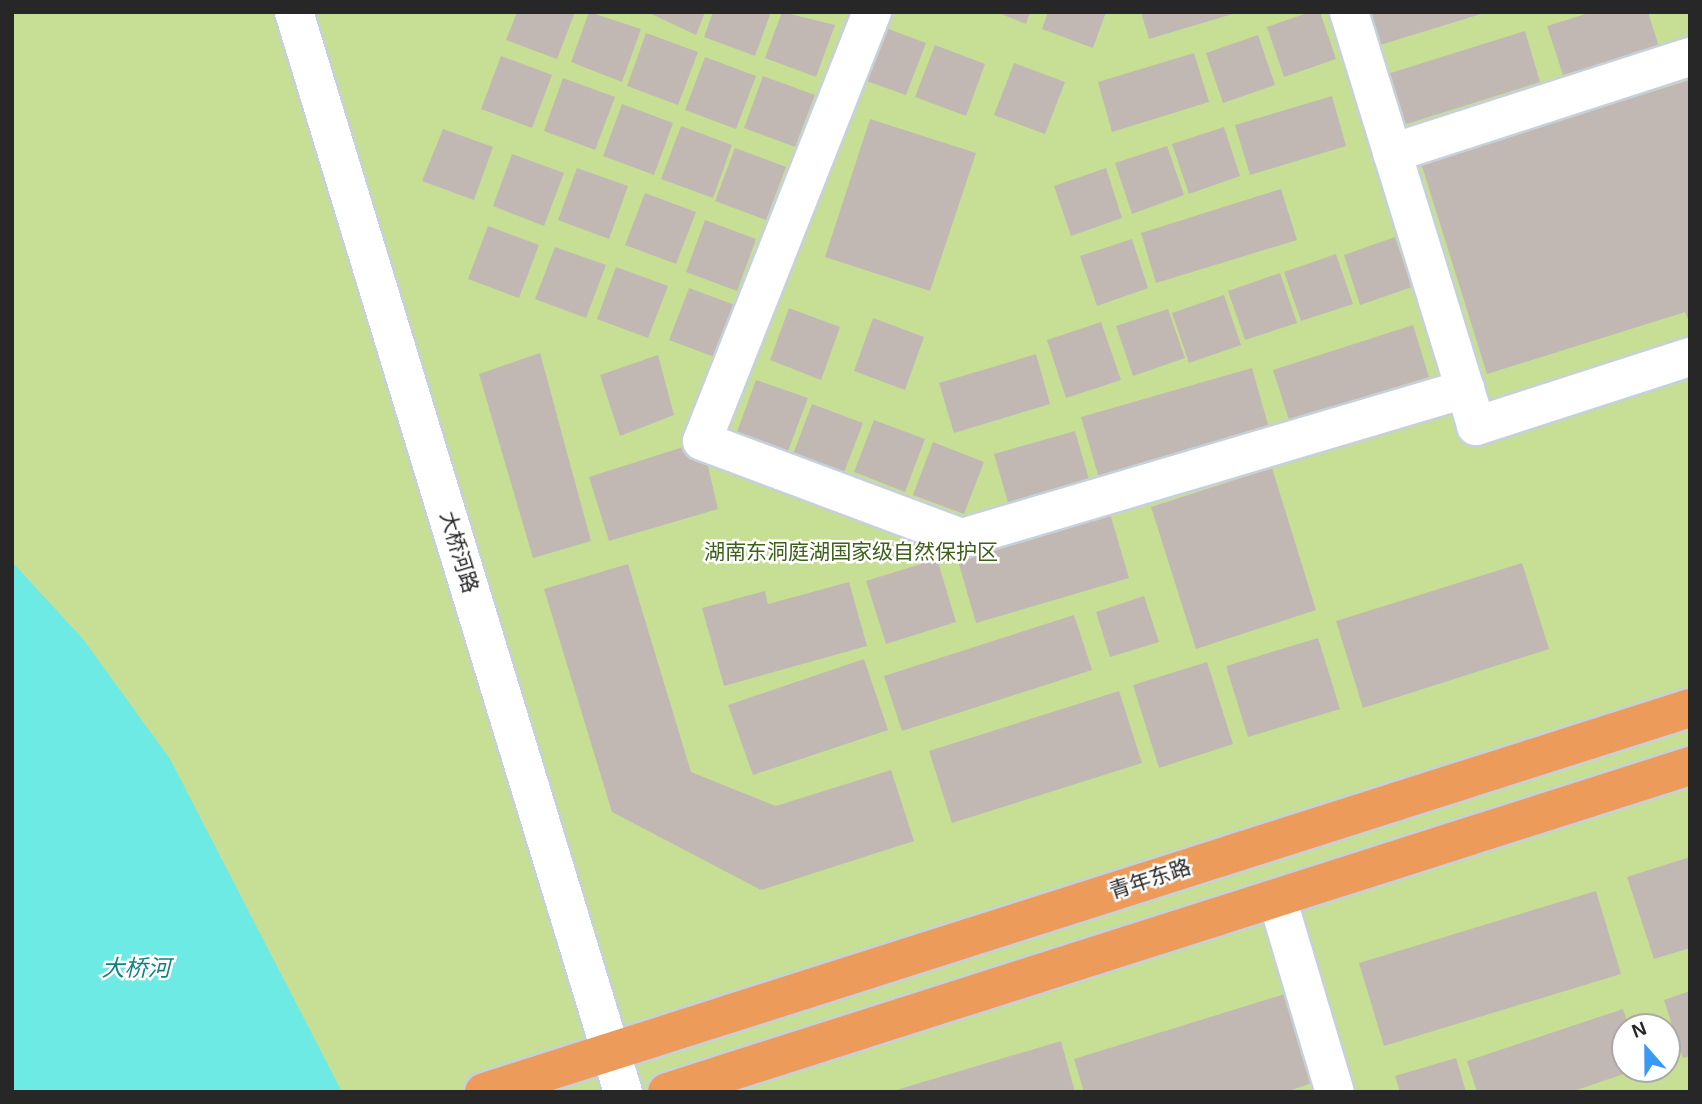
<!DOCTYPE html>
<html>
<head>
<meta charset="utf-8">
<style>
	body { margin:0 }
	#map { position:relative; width:1702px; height:1104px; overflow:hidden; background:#e9dcd8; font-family:Arial,"Noto Sans SC",sans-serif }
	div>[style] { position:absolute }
	.green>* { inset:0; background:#c6df95 }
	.water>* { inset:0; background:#6ceae3 }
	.building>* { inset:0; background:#c1b8b4 }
	.roads { filter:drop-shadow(2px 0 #c6d0d9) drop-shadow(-2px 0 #c6d0d9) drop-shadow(0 2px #c6d0d9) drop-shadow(0 -2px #c6d0d9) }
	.minor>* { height:38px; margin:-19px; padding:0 19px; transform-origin:19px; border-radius:19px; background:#fff }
	.major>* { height:38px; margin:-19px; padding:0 19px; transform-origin:19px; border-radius:19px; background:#ec9b5a }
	span { translate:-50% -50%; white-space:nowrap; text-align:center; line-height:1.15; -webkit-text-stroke:5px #fff; paint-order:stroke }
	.street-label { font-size:21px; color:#272727 }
	.park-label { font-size:21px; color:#3f601a }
	.water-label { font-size:23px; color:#108284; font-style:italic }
	.frame { position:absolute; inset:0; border:14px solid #272727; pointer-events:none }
	.north { position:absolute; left:1611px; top:1013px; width:70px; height:70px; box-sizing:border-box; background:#fff; border:2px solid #a9a9a9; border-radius:50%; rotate:339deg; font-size:19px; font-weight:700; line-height:28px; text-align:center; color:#272727 }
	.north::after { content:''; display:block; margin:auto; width:24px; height:32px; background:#3a99f4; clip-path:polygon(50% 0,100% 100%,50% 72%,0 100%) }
</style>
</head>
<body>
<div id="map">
	<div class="green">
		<div style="clip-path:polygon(evenodd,12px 12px,1690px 12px,1690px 1092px,12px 1092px,12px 12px,1625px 1027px,1667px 1027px,1667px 1069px,1625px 1069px,1625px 1027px)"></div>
	</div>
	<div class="water">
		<div style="clip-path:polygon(12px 562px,83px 639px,170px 759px,342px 1092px,12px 1092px)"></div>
	</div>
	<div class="building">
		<div style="clip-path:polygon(517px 12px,575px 12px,557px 59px,506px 40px)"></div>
		<div style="clip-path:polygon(589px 12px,641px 29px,622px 82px,571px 62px)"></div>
		<div style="clip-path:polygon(647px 12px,705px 12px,696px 35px)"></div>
		<div style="clip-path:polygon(713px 12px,771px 12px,755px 56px,704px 37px)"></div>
		<div style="clip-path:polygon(782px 12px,835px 25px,816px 77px,765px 58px)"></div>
		<div style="clip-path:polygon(996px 12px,1030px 12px,1026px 24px)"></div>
		<div style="clip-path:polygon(1048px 12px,1106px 12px,1093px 48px,1042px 29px)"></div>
		<div style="clip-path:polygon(1141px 12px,1236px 12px,1236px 13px,1149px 39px)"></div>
		<div style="clip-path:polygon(1310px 12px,1320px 12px,1336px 59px,1284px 77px,1267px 27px)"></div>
		<div style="clip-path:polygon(1367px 12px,1484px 12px,1484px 13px,1377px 46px)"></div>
		<div style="clip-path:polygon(1592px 12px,1648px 12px,1659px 47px,1563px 75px,1547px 26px)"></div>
		<div style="clip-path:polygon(875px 24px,926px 43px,906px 95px,855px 77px)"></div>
		<div style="clip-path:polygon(1525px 31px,1540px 82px,1400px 126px,1384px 75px)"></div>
		<div style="clip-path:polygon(646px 33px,698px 52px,678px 105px,627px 86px)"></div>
		<div style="clip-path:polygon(1258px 35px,1275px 85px,1223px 103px,1206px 53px)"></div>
		<div style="clip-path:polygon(935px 45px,985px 64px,966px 116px,915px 97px)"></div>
		<div style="clip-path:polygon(1194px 53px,1209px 102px,1112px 132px,1098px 82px)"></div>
		<div style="clip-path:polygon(501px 56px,552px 75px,532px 128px,481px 109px)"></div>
		<div style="clip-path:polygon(705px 57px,756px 76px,736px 129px,685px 110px)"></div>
		<div style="clip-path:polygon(1014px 63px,1065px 82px,1045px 134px,994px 115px)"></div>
		<div style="clip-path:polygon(763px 76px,815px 95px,795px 147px,744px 128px)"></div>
		<div style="clip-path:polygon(563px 78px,615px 97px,595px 150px,544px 131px)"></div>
		<div style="clip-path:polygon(1690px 80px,1690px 324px,1685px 312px,1487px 374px,1421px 163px)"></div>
		<div style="clip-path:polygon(1332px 96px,1346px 146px,1250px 175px,1235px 125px)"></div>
		<div style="clip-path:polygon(622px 104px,673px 123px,654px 175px,603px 156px)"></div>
		<div style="clip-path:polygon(870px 119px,976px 153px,930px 291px,825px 257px)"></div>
		<div style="clip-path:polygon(681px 126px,732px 145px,713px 198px,661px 179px)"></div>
		<div style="clip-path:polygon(1224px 127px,1240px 176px,1189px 194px,1172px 144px)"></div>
		<div style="clip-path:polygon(443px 129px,493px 147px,474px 200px,422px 181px)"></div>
		<div style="clip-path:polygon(1167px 146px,1184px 195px,1132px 214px,1115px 163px)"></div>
		<div style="clip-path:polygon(735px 148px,786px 167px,766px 220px,715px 201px)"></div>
		<div style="clip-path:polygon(512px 154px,564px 173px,544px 226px,493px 206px)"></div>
		<div style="clip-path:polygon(577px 168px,628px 186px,609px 239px,558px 220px)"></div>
		<div style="clip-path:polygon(1106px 168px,1122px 218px,1071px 236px,1054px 186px)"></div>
		<div style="clip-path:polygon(1281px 189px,1297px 240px,1156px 283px,1141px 233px)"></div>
		<div style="clip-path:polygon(645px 193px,696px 212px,676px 264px,625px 245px)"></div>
		<div style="clip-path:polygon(705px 220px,756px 239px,737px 291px,686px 272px)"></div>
		<div style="clip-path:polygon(488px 226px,539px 245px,519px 298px,468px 279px)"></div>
		<div style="clip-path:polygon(1395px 237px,1412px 287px,1360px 305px,1344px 255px)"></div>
		<div style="clip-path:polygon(1132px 239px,1148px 288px,1097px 306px,1080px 256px)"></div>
		<div style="clip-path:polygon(555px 247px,606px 265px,586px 318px,535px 299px)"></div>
		<div style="clip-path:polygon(1336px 254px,1353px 304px,1301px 321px,1284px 272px)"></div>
		<div style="clip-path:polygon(616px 267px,668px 286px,648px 338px,597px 319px)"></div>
		<div style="clip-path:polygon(1280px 273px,1297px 323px,1245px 340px,1228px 291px)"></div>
		<div style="clip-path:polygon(689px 288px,740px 307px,720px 359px,669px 340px)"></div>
		<div style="clip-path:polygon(1224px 295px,1241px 345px,1189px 363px,1172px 313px)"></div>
		<div style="clip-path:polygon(789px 308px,840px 327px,821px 380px,770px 360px)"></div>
		<div style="clip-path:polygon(1168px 309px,1185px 358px,1133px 376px,1116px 326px)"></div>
		<div style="clip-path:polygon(873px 318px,924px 337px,905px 390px,854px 371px)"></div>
		<div style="clip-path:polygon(1101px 322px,1121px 380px,1066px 398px,1047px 340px)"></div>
		<div style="clip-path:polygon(1413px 325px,1429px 377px,1289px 420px,1273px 370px)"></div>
		<div style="clip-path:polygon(540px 353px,591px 541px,533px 558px,479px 374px)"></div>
		<div style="clip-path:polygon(1036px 354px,1050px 404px,954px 433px,939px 383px)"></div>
		<div style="clip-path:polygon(658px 355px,674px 415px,620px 436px,600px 375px)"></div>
		<div style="clip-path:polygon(1252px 368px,1269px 428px,1099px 478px,1081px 417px)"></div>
		<div style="clip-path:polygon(756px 380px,808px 398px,788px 451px,737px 432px)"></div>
		<div style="clip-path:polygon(812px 404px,863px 423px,843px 475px,792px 457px)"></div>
		<div style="clip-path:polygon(874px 420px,925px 439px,905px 492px,854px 472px)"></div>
		<div style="clip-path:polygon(1075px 431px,1090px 483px,1009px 506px,994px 454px)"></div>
		<div style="clip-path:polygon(702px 441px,718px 509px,609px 541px,589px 477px)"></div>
		<div style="clip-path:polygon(933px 442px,984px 462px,964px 514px,913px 495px)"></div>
		<div style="clip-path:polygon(1272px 468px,1316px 610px,1196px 649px,1151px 507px)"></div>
		<div style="clip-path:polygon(1109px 510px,1129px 578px,976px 623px,956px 554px)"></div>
		<div style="clip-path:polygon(937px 559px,956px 622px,886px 644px,866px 581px)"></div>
		<div style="clip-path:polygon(1522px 563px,1549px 649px,1363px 708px,1336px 621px)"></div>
		<div style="clip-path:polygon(628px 564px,691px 772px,776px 806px,891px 770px,914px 841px,761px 890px,612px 812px,544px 589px)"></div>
		<div style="clip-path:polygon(849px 582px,867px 646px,724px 686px,702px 608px,765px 591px,768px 604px)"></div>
		<div style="clip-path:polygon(1144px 596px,1159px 642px,1110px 657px,1096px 612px)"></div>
		<div style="clip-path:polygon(1074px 615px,1092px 670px,902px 731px,884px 676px)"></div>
		<div style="clip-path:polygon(1318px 638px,1340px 709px,1248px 737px,1226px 666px)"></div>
		<div style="clip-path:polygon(864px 659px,888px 730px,753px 775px,728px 705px)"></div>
		<div style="clip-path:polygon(1207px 662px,1233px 744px,1159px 768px,1133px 685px)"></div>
		<div style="clip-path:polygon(1119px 691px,1142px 763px,952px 823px,929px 751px)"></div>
		<div style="clip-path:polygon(1690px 857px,1690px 948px,1654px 959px,1627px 877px)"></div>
		<div style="clip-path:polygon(1596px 891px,1621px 974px,1384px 1046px,1359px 963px)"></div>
		<div style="clip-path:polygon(1690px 991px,1690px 1056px,1683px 1058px,1664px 1000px)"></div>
		<div style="clip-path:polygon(1285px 994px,1313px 1083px,1285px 1092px,1084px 1092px,1074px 1059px)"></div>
		<div style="clip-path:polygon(1623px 1009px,1629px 1027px,1625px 1069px,1638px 1069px,1571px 1092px,1477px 1092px,1467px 1061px)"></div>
		<div style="clip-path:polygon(1061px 1041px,1075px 1092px,893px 1092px,893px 1091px)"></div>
		<div style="clip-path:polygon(1456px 1058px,1466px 1092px,1400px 1092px,1395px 1076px)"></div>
	</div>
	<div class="roads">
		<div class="minor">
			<div style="left:294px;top:12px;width:1129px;rotate:73.06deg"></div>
			<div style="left:872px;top:12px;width:461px;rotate:111.6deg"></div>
			<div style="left:702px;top:441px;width:278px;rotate:20.5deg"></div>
			<div style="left:962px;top:538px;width:525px;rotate:-16.5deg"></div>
			<div style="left:1349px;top:12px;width:433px;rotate:72.9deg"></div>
			<div style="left:1476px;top:426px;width:225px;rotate:-17.9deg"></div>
			<div style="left:1392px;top:153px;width:313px;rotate:-17.9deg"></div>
			<div style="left:1277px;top:898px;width:202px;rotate:73.4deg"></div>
		</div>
		<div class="major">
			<div style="left:484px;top:1092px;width:1266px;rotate:-17.66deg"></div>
			<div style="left:667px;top:1092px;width:1074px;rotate:-17.68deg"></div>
		</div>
	</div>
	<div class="street-label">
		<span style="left:459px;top:552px;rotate:73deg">大桥河路</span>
		<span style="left:1150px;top:879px;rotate:-18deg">青年东路</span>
	</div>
	<div class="park-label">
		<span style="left:851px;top:552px">湖南东洞庭湖国家级自然保护区</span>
	</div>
	<div class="water-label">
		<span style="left:136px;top:968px">大桥河</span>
	</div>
	<div class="frame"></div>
	<div class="north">N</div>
</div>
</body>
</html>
